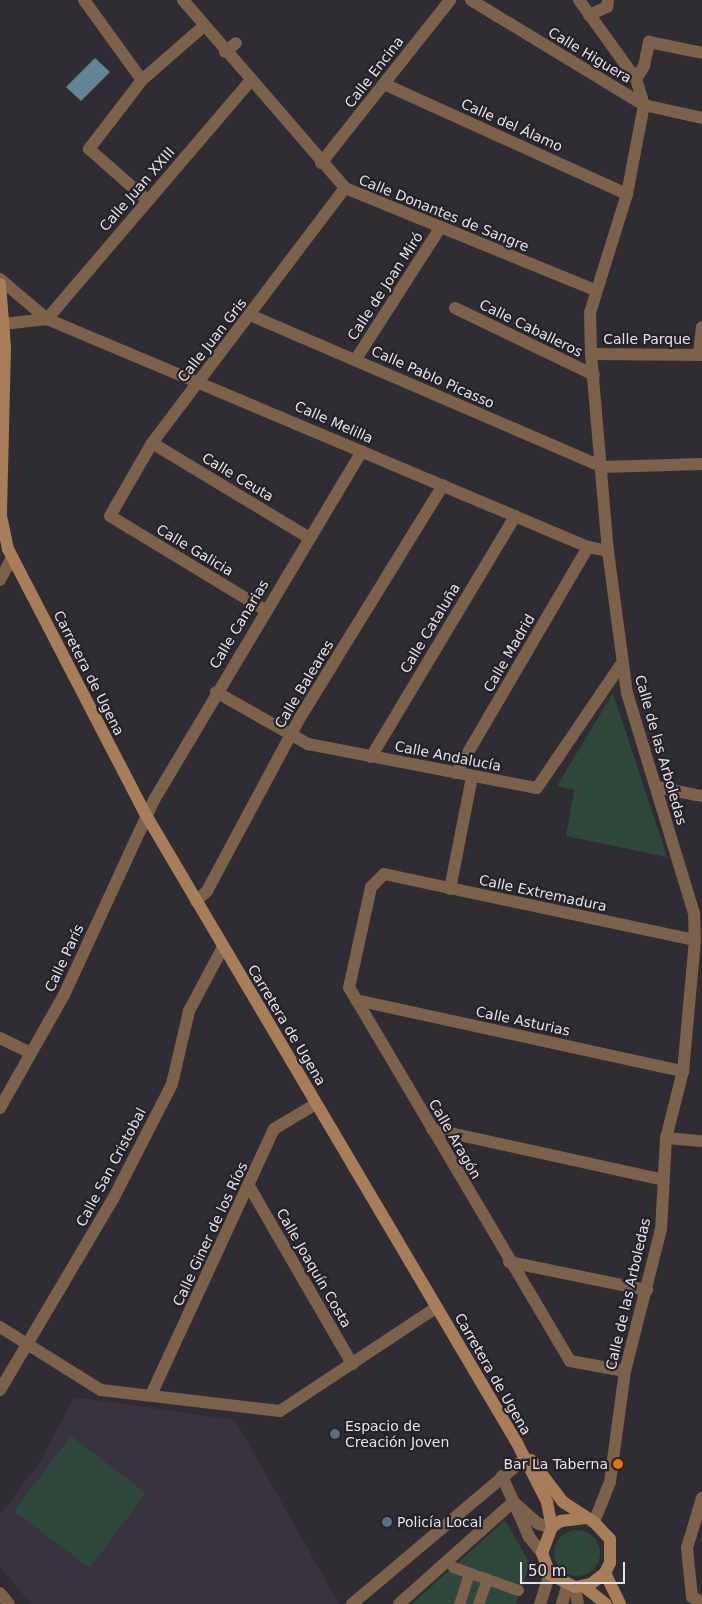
<!DOCTYPE html>
<html>
<head>
<meta charset="utf-8">
<style>
	body { margin:0 }
	#map { position:relative; width:702px; height:1604px; overflow:hidden; background:#302c33; font-family:"DejaVu Sans",sans-serif }
	div>[style] { position:absolute }
	.built>* { inset:0; background:#39323f }
	.green>* { inset:0; background:#2f483c }
	.round { border-radius:50% }
	.water>* { inset:0; background:#628595 }
	.pedestrian>* { height:11px; margin:-5.5px; padding:0 5.5px; transform-origin:5.5px; border-radius:5.5px; background:#7c614b }
	.minor>* { height:12px; margin:-6px; padding:0 6px; transform-origin:6px; border-radius:6px; background:#7c614b }
	.secondary>* { height:12px; margin:-6px; padding:0 6px; transform-origin:6px; border-radius:6px; background:#a77e59 }
	.dots>* { width:14px; height:14px; translate:-50% -50%; box-sizing:border-box; border:2px solid #262229; border-radius:50% }
	span { translate:-50% -50%; white-space:nowrap; text-align:center; line-height:1.15; -webkit-text-stroke:4.5px #262229; paint-order:stroke }
	.street-label { font-size:14px; color:#e5e2e7 }
	.poi-label { font-size:14px; color:#e5e2e7 }
	.left { translate:0 -50%; text-align:left }
	.right { translate:-100% -50%; text-align:right }
	.scale { position:absolute; left:520px; top:1562px; width:105px; height:22px; box-sizing:border-box; border:2px solid #e5e2e7; border-top:0; padding-left:6px; font-size:15px; line-height:18px; white-space:nowrap; color:#e5e2e7; -webkit-text-stroke:4px #262229; paint-order:stroke }
</style>
</head>
<body>
<div id="map">
	<div class="built">
		<div style="clip-path:polygon(74px 1397px,235px 1420px,339px 1604px,31px 1604px,0 1567px,0 1515px,40px 1462px)"></div>
	</div>
	<div class="green">
		<div style="clip-path:polygon(613px 693px,667px 857px,566px 836px,574px 790px,557px 786px)"></div>
		<div style="clip-path:polygon(71px 1436px,146px 1493px,90px 1568px,14px 1511px)"></div>
		<div style="clip-path:polygon(505px 1520px,530px 1564px,516px 1604px,412px 1604px)"></div>
		<div class="round" style="left:554px;top:1530px;width:46px;height:46px"></div>
	</div>
	<div class="water">
		<div style="clip-path:polygon(95px 58px,110px 72px,81px 101px,66px 87px)"></div>
	</div>
	<div class="pedestrian">
		<div style="left:453px;top:1567px;width:69px;rotate:19.5deg"></div>
		<div style="left:459px;top:1604px;width:33px;rotate:-72deg"></div>
		<div style="left:478px;top:1604px;width:27px;rotate:-70deg"></div>
	</div>
	<div class="minor">
		<div style="left:84px;top:0;width:99px;rotate:54.1deg"></div>
		<div style="left:183px;top:0;width:248px;rotate:49.2deg"></div>
		<div style="left:345px;top:188px;width:270px;rotate:22.2deg"></div>
		<div style="left:471px;top:0;width:202px;rotate:31.3deg"></div>
		<div style="left:644px;top:105px;width:59px;rotate:12.6deg"></div>
		<div style="left:579px;top:0;width:97px;rotate:54.2deg"></div>
		<div style="left:636px;top:79px;width:27px;rotate:73deg"></div>
		<div style="left:644px;top:105px;width:91px;rotate:100.8deg"></div>
		<div style="left:627px;top:194px;width:125px;rotate:107.3deg"></div>
		<div style="left:590px;top:313px;width:41px;rotate:88.6deg"></div>
		<div style="left:591px;top:354px;width:198px;rotate:85.1deg"></div>
		<div style="left:608px;top:551px;width:143px;rotate:82.4deg"></div>
		<div style="left:627px;top:693px;width:230px;rotate:73.1deg"></div>
		<div style="left:694px;top:913px;width:27px;rotate:88deg"></div>
		<div style="left:695px;top:940px;width:132px;rotate:95.2deg"></div>
		<div style="left:683px;top:1071px;width:69px;rotate:104.2deg"></div>
		<div style="left:666px;top:1138px;width:91px;rotate:93.1deg"></div>
		<div style="left:661px;top:1229px;width:146px;rotate:104.2deg"></div>
		<div style="left:625px;top:1371px;width:112px;rotate:97.7deg"></div>
		<div style="left:610px;top:1482px;width:43px;rotate:111.8deg"></div>
		<div style="left:589px;top:15px;width:20px;rotate:-24deg"></div>
		<div style="left:607px;top:7px;width:7px;rotate:-82deg"></div>
		<div style="left:225px;top:52px;width:14px;rotate:-39deg"></div>
		<div style="left:636px;top:79px;width:15px;rotate:-58deg"></div>
		<div style="left:644px;top:66px;width:25px;rotate:-78deg"></div>
		<div style="left:649px;top:42px;width:54px;rotate:11.7deg"></div>
		<div style="left:384px;top:84px;width:267px;rotate:24.4deg"></div>
		<div style="left:321px;top:163px;width:208px;rotate:-51.6deg"></div>
		<div style="left:146px;top:199px;width:76px;rotate:-138.7deg"></div>
		<div style="left:89px;top:149px;width:87px;rotate:-52.5deg"></div>
		<div style="left:142px;top:80px;width:82px;rotate:-41.1deg"></div>
		<div style="left:0;top:279px;width:62px;rotate:40.4deg"></div>
		<div style="left:47px;top:319px;width:587px;rotate:22.85deg"></div>
		<div style="left:588px;top:547px;width:20px;rotate:11deg"></div>
		<div style="left:455px;top:308px;width:154px;rotate:25.7deg"></div>
		<div style="left:250px;top:315px;width:384px;rotate:23.3deg"></div>
		<div style="left:603px;top:467px;width:99px;rotate:-1.7deg"></div>
		<div style="left:47px;top:319px;width:314px;rotate:-49.5deg"></div>
		<div style="left:3px;top:324px;width:44px;rotate:-6.5deg"></div>
		<div style="left:591px;top:354px;width:111px;rotate:0.5deg"></div>
		<div style="left:699px;top:354px;width:27px;rotate:-84deg"></div>
		<div style="left:356px;top:359px;width:156px;rotate:-57.3deg"></div>
		<div style="left:152px;top:443px;width:182px;rotate:31.1deg"></div>
		<div style="left:0;top:580px;width:26px;rotate:-62deg"></div>
		<div style="left:265px;top:610px;width:181px;rotate:-148.8deg"></div>
		<div style="left:110px;top:516px;width:84px;rotate:-60.1deg"></div>
		<div style="left:152px;top:443px;width:320px;rotate:-52.9deg"></div>
		<div style="left:216px;top:692px;width:106px;rotate:29.5deg"></div>
		<div style="left:308px;top:744px;width:233px;rotate:10.9deg"></div>
		<div style="left:537px;top:788px;width:151px;rotate:-55.8deg"></div>
		<div style="left:371px;top:757px;width:281px;rotate:-59.1deg"></div>
		<div style="left:456px;top:773px;width:262px;rotate:-59.7deg"></div>
		<div style="left:656px;top:787px;width:47px;rotate:11.1deg"></div>
		<div style="left:450px;top:889px;width:114px;rotate:-78.9deg"></div>
		<div style="left:196px;top:901px;width:15px;rotate:-42deg"></div>
		<div style="left:207px;top:891px;width:199px;rotate:-61.8deg"></div>
		<div style="left:301px;top:716px;width:271px;rotate:-58.4deg"></div>
		<div style="left:356px;top:1000px;width:335px;rotate:12.3deg"></div>
		<div style="left:0;top:1038px;width:34px;rotate:26deg"></div>
		<div style="left:0;top:1108px;width:130px;rotate:-60.5deg"></div>
		<div style="left:64px;top:995px;width:215px;rotate:-65.2deg"></div>
		<div style="left:154px;top:800px;width:406px;rotate:-59.2deg"></div>
		<div style="left:432px;top:1129px;width:237px;rotate:12.4deg"></div>
		<div style="left:666px;top:1138px;width:36px;rotate:5deg"></div>
		<div style="left:249px;top:1186px;width:206px;rotate:59.9deg"></div>
		<div style="left:509px;top:1262px;width:141px;rotate:11.5deg"></div>
		<div style="left:0;top:1327px;width:119px;rotate:32deg"></div>
		<div style="left:101px;top:1390px;width:180px;rotate:6.7deg"></div>
		<div style="left:280px;top:1411px;width:188px;rotate:-33.5deg"></div>
		<div style="left:625px;top:1371px;width:56px;rotate:-169.7deg"></div>
		<div style="left:570px;top:1361px;width:434px;rotate:-120.6deg"></div>
		<div style="left:349px;top:988px;width:103px;rotate:-77.7deg"></div>
		<div style="left:371px;top:887px;width:18px;rotate:-45deg"></div>
		<div style="left:384px;top:874px;width:318px;rotate:12deg"></div>
		<div style="left:0;top:1390px;width:222px;rotate:-59.4deg"></div>
		<div style="left:113px;top:1199px;width:129px;rotate:-62.8deg"></div>
		<div style="left:172px;top:1084px;width:75px;rotate:-76.9deg"></div>
		<div style="left:189px;top:1011px;width:72px;rotate:-62deg"></div>
		<div style="left:151px;top:1395px;width:293px;rotate:-65.2deg"></div>
		<div style="left:274px;top:1129px;width:49px;rotate:-30.8deg"></div>
		<div style="left:502px;top:1476px;width:67px;rotate:66.1deg"></div>
		<div style="left:529px;top:1537px;width:21px;rotate:51deg"></div>
		<div style="left:702px;top:1498px;width:52px;rotate:106.7deg"></div>
		<div style="left:687px;top:1548px;width:49px;rotate:84.2deg"></div>
		<div style="left:692px;top:1597px;width:11px;rotate:27deg"></div>
		<div style="left:517px;top:1505px;width:27px;rotate:42deg"></div>
		<div style="left:537px;top:1523px;width:15px;rotate:20deg"></div>
		<div style="left:575px;top:1587px;width:17px;rotate:80deg"></div>
		<div style="left:0;top:1593px;width:14px;rotate:51deg"></div>
		<div style="left:352px;top:1604px;width:224px;rotate:-40.1deg"></div>
		<div style="left:399px;top:1604px;width:154px;rotate:-41.8deg"></div>
		<div style="left:540px;top:1604px;width:32px;rotate:-72deg"></div>
		<div style="left:562px;top:1604px;width:19px;rotate:-74deg"></div>
	</div>
	<div class="secondary">
		<div style="left:0;top:284px;width:64px;rotate:85.5deg"></div>
		<div style="left:5px;top:348px;width:168px;rotate:91.4deg"></div>
		<div style="left:1px;top:516px;width:34px;rotate:78deg"></div>
		<div style="left:8px;top:549px;width:300px;rotate:62.6deg"></div>
		<div style="left:146px;top:815px;width:729px;rotate:59.43deg"></div>
		<div style="left:517px;top:1443px;width:66px;rotate:63deg"></div>
		<div style="left:547px;top:1502px;width:25px;rotate:79deg"></div>
		<div style="left:531px;top:1460px;width:53px;rotate:52.7deg"></div>
		<div style="left:563px;top:1502px;width:37px;rotate:33deg"></div>
		<div style="left:594px;top:1522px;width:23px;rotate:47deg"></div>
		<div style="left:610px;top:1539px;width:24px;rotate:90deg"></div>
		<div style="left:610px;top:1563px;width:11px;rotate:117deg"></div>
		<div style="left:605px;top:1573px;width:18px;rotate:142deg"></div>
		<div style="left:591px;top:1584px;width:16px;rotate:169deg"></div>
		<div style="left:575px;top:1587px;width:28px;rotate:-153deg"></div>
		<div style="left:550px;top:1574px;width:22px;rotate:-111deg"></div>
		<div style="left:542px;top:1553px;width:28px;rotate:-69deg"></div>
		<div style="left:552px;top:1527px;width:11px;rotate:-34deg"></div>
		<div style="left:561px;top:1521px;width:23px;rotate:-7deg"></div>
		<div style="left:605px;top:1573px;width:34px;rotate:64deg"></div>
		<div style="left:583px;top:1586px;width:29px;rotate:38deg"></div>
	</div>
	<div class="dots">
		<div style="left:335px;top:1434px;background:#5c6f8a"></div>
		<div style="left:618px;top:1464px;background:#e8710a"></div>
		<div style="left:387px;top:1522px;background:#5c6f8a"></div>
	</div>
	<div class="street-label">
		<span style="left:590px;top:55px;rotate:31deg">Calle Higuera</span>
		<span style="left:374px;top:72px;rotate:-52deg">Calle Encina</span>
		<span style="left:512px;top:125px;rotate:24deg">Calle del Álamo</span>
		<span style="left:137px;top:189px;rotate:-49deg">Calle Juan XXIII</span>
		<span style="left:444px;top:213px;rotate:22deg">Calle Donantes de Sangre</span>
		<span style="left:385px;top:286px;rotate:-57deg">Calle de Joan Miró</span>
		<span style="left:531px;top:328px;rotate:26deg">Calle Caballeros</span>
		<span style="left:647px;top:339px">Calle Parque</span>
		<span style="left:212px;top:340px;rotate:-52deg">Calle Juan Gris</span>
		<span style="left:433px;top:377px;rotate:24deg">Calle Pablo Picasso</span>
		<span style="left:334px;top:422px;rotate:24deg">Calle Melilla</span>
		<span style="left:238px;top:477px;rotate:31deg">Calle Ceuta</span>
		<span style="left:195px;top:550px;rotate:31deg">Calle Galicia</span>
		<span style="left:239px;top:624px;rotate:-59deg">Calle Canarias</span>
		<span style="left:430px;top:628px;rotate:-59deg">Calle Cataluña</span>
		<span style="left:509px;top:653px;rotate:-60deg">Calle Madrid</span>
		<span style="left:89px;top:673px;rotate:63deg">Carretera de Ugena</span>
		<span style="left:304px;top:684px;rotate:-59deg">Calle Baleares</span>
		<span style="left:661px;top:750px;rotate:74deg">Calle de las Arboledas</span>
		<span style="left:448px;top:756px;rotate:11deg">Calle Andalucía</span>
		<span style="left:543px;top:893px;rotate:12deg">Calle Extremadura</span>
		<span style="left:64px;top:958px;rotate:-65deg">Calle París</span>
		<span style="left:523px;top:1021px;rotate:12deg">Calle Asturias</span>
		<span style="left:287px;top:1025px;rotate:59deg">Carretera de Ugena</span>
		<span style="left:455px;top:1139px;rotate:60deg">Calle Aragón</span>
		<span style="left:111px;top:1167px;rotate:-62deg">Calle San Cristobal</span>
		<span style="left:210px;top:1234px;rotate:-65deg">Calle Giner de los Ríos</span>
		<span style="left:314px;top:1268px;rotate:60deg">Calle Joaquín Costa</span>
		<span style="left:628px;top:1294px;rotate:-77deg">Calle de las Arboledas</span>
		<span style="left:493px;top:1374px;rotate:60deg">Carretera de Ugena</span>
	</div>
	<div class="poi-label">
		<span class="left" style="left:345px;top:1434px">Espacio de<br>Creación Joven</span>
		<span class="right" style="left:608px;top:1464px">Bar La Taberna</span>
		<span class="left" style="left:397px;top:1522px">Policía Local</span>
	</div>
	<div class="scale">50 m</div>
</div>
</body>
</html>
